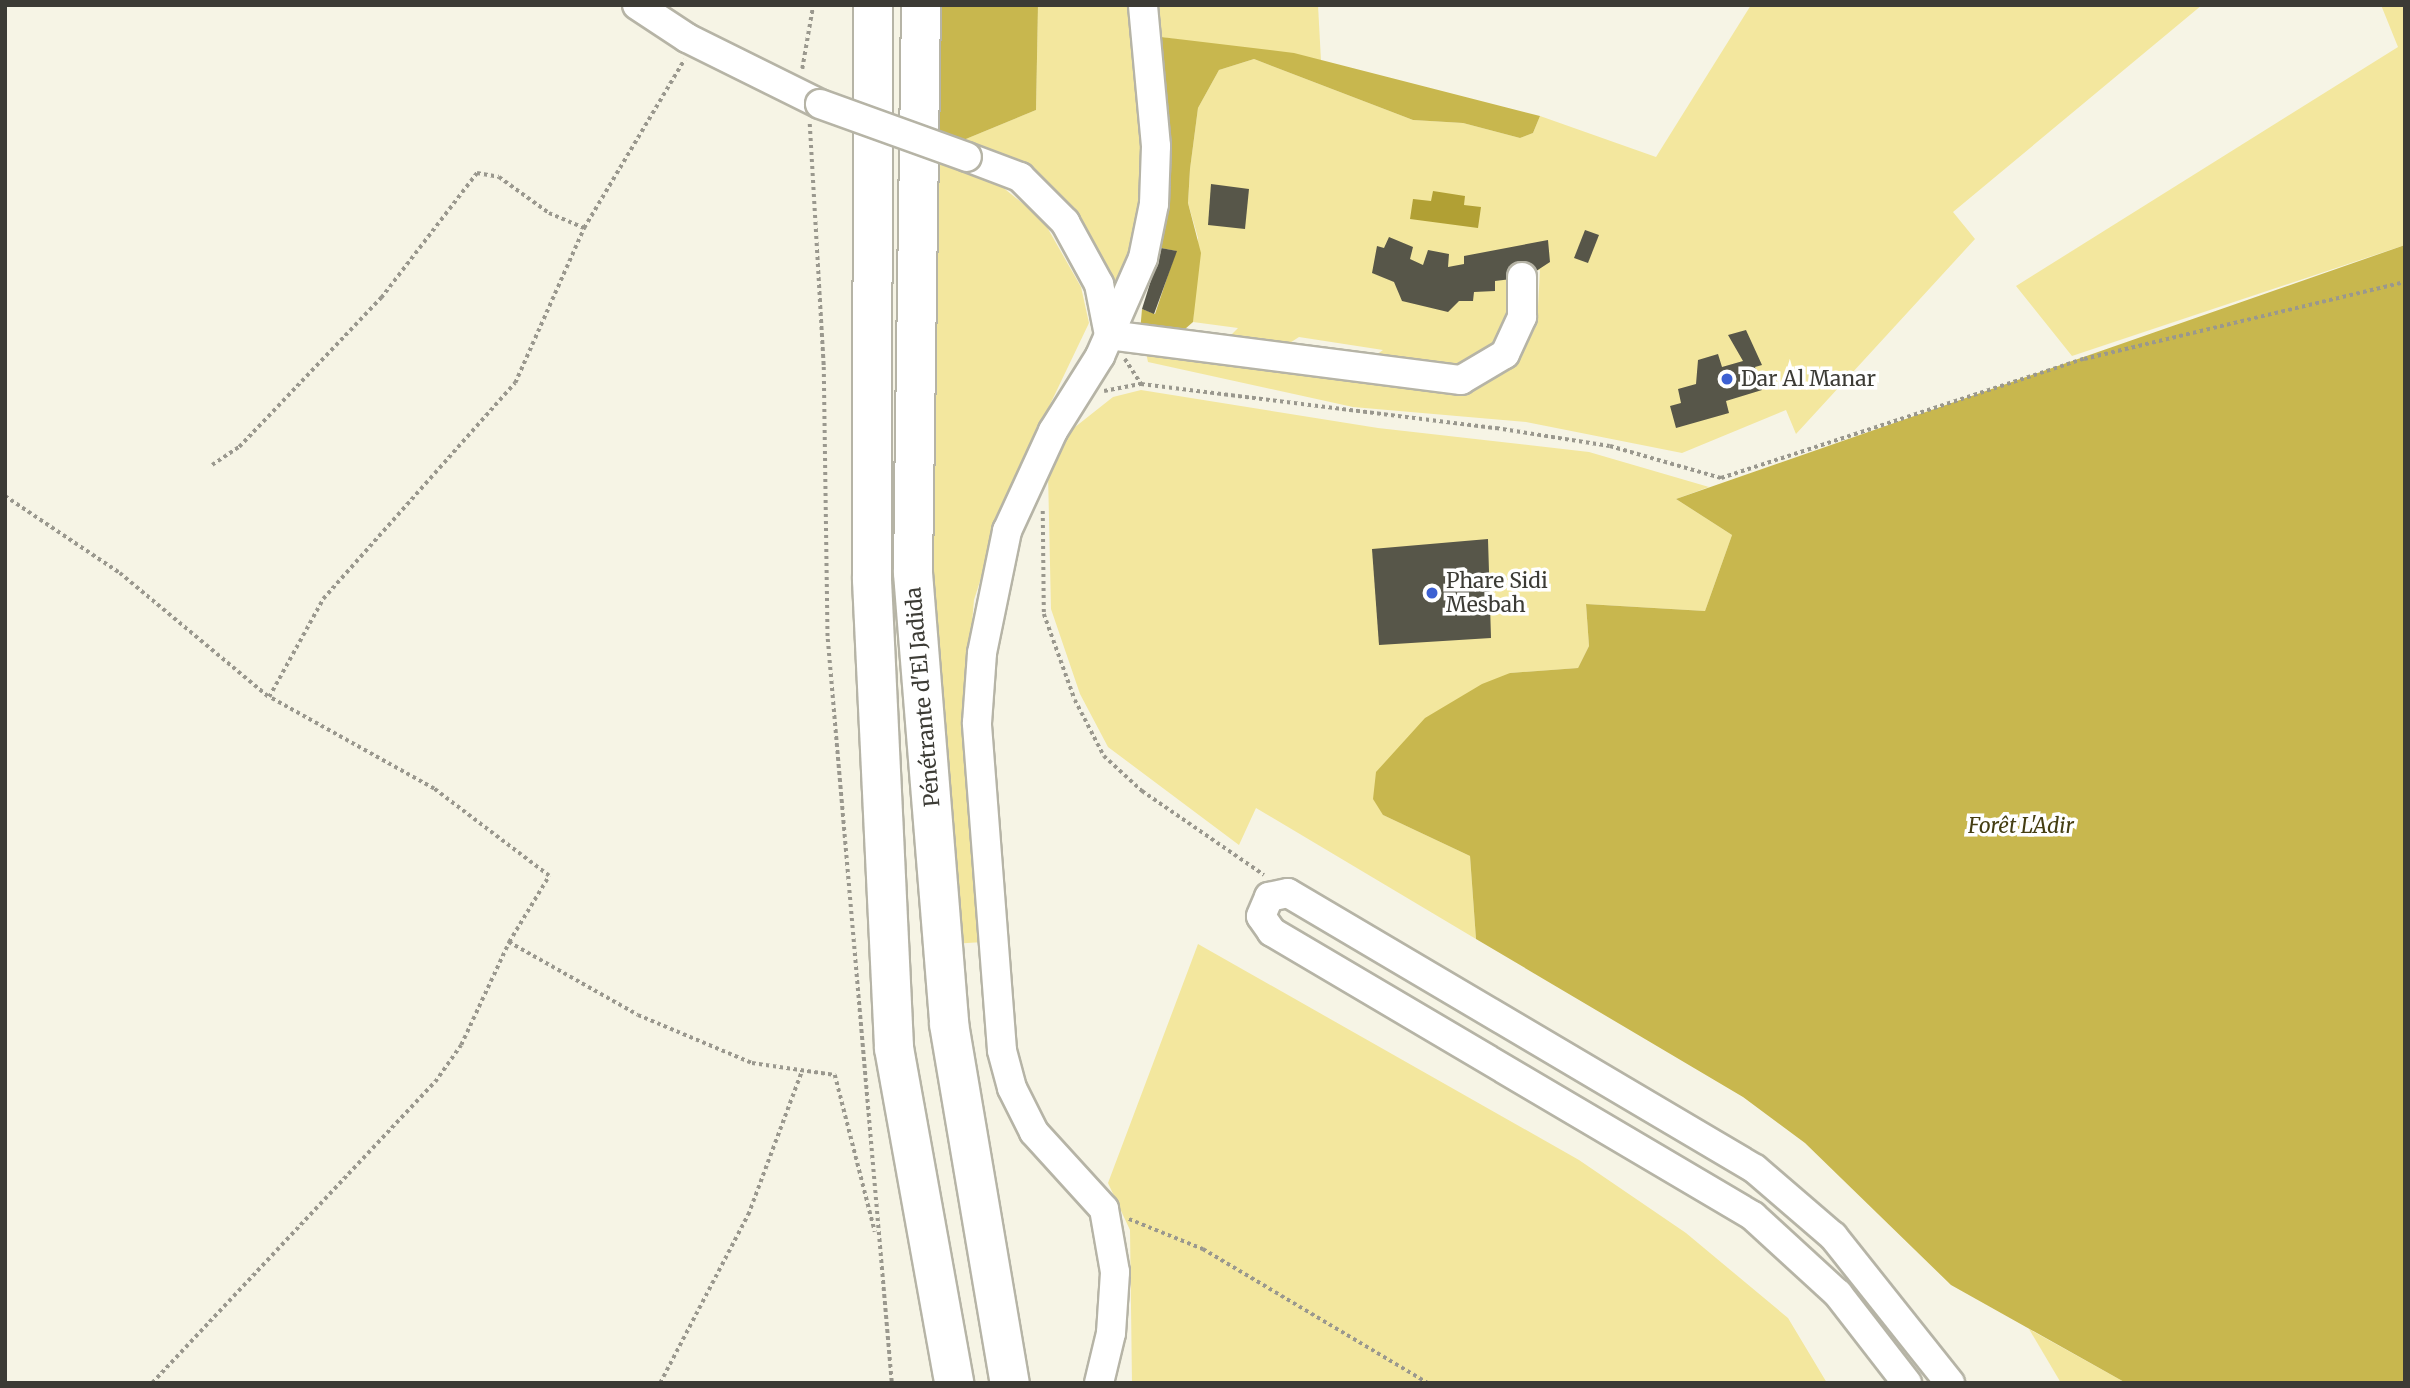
<!DOCTYPE html>
<html>
<head>
<meta charset="utf-8">
<style>
	body { margin:0 }
	#map { position:relative; width:2410px; height:1388px; overflow:hidden; background:#f6f4e5; font-family:Merriweather,serif }
	div>[style] { position:absolute }
	.green>* { inset:0; background:#f3e79e }
	.forest>* { inset:0; background:#c8b74e }
	.water>* { inset:0; background:#b1a034 }
	.building>* { inset:0; background:#575649 }
	.path>* { height:3.5px; margin-top:-1.75px; transform-origin:0; background:repeating-linear-gradient(90deg,#9a988e 0 3.5px,transparent 0 7px) }
	.roads { filter:drop-shadow(2px 0 #b6b4a6) drop-shadow(-2px 0 #b6b4a6) drop-shadow(0 2px #b6b4a6) drop-shadow(0 -2px #b6b4a6) }
	.minor>* { height:28px; margin:-14px; padding:0 14px; transform-origin:14px; border-radius:14px; background:#fff }
	.highway>* { height:38px; margin:-19px; padding:0 19px; transform-origin:19px; border-radius:19px; background:#fff }
	.bridges { filter:drop-shadow(2px 0 #b6b4a6) drop-shadow(-2px 0 #b6b4a6) drop-shadow(0 2px #b6b4a6) drop-shadow(0 -2px #b6b4a6) }
	.minor-bridge>* { height:28px; margin:-14px; padding:0 14px; transform-origin:14px; border-radius:14px; background:#fff }
	.dots>* { width:19px; height:19px; translate:-50% -50%; box-sizing:border-box; border:4px solid #fff; border-radius:50% }
	span { translate:-50% -50%; white-space:nowrap; text-align:center; line-height:1.15; -webkit-text-stroke:7px #fff; paint-order:stroke }
	.poi-label { font-size:21px; color:#3c3b35 }
	.left { translate:0 -50%; text-align:left }
	.street-label { font-size:21px; color:#3c3b35 }
	.park-label { font-size:21px; color:#453e12; font-style:italic }
	.frame { position:absolute; inset:0; border:7px solid #3c3b35; pointer-events:none }
</style>
</head>
<body>
<div id="map">
	<div class="green">
		<div style="clip-path:polygon(1038px 5px,1128px 5px,1145px 113px,1141px 231px,1118px 299px,1081px 240px,961px 141px,1036px 110px)"></div>
		<div style="clip-path:polygon(1157px 5px,1318px 5px,1321px 61px,1161px 37px)"></div>
		<div style="clip-path:polygon(1751px 5px,2202px 5px,1953px 212px,1975px 239px,1796px 434px,1786px 410px,1682px 453px,1526px 422px,1353px 407px,1148px 362px,1145px 348px,1469px 387px,1508px 370px,1537px 325px,1540px 270px,1526px 272px,1492px 349px,1463px 370px,1369px 360px,1383px 350px,1299px 337px,1282px 348px,1227px 339px,1238px 328px,1193px 322px,1198px 238px,1188px 203px,1190px 169px,1198px 108px,1219px 70px,1254px 59px,1413px 120px,1463px 123px,1520px 138px,1533px 133px,1540px 116px,1656px 157px)"></div>
		<div style="clip-path:polygon(2381px 5px,2405px 5px,2405px 245px,2072px 356px,2016px 286px,2398px 47px)"></div>
		<div style="clip-path:polygon(929px 157px,989px 176px,1043px 220px,1081px 287px,1089px 323px,1009px 490px,974px 600px,966px 691px,983px 942px,952px 944px,927px 622px)"></div>
		<div style="clip-path:polygon(1141px 390px,1378px 428px,1589px 452px,1709px 487px,1676px 499px,1732px 535px,1705px 611px,1586px 604px,1589px 646px,1578px 668px,1510px 673px,1383px 815px,1470px 856px,1476px 939px,1256px 808px,1239px 845px,1108px 747px,1080px 694px,1051px 609px,1048px 474px,1070px 431px,1113px 397px)"></div>
		<div style="clip-path:polygon(1198px 944px,1579px 1160px,1686px 1233px,1788px 1318px,1827px 1383px,1132px 1383px,1130px 1230px,1108px 1183px)"></div>
		<div style="clip-path:polygon(2029px 1329px,2126px 1383px,2061px 1383px)"></div>
	</div>
	<div class="forest">
		<div style="clip-path:polygon(931px 5px,1038px 5px,1036px 110px,961px 141px,931px 131px)"></div>
		<div style="clip-path:polygon(1161px 37px,1294px 53px,1540px 116px,1533px 133px,1520px 138px,1463px 123px,1413px 120px,1254px 59px,1219px 70px,1198px 108px,1190px 169px,1188px 203px,1201px 253px,1193px 322px,1177px 336px,1140px 332px,1142px 309px,1155px 314px,1176px 251px,1161px 248px,1170px 194px)"></div>
		<div style="clip-path:polygon(2405px 245px,2405px 1383px,2126px 1383px,1951px 1285px,1805px 1143px,1743px 1097px,1476px 939px,1470px 856px,1383px 815px,1373px 799px,1376px 772px,1425px 718px,1482px 684px,1510px 673px,1578px 668px,1589px 646px,1586px 604px,1705px 611px,1732px 535px,1676px 499px)"></div>
	</div>
	<div class="water">
		<div style="clip-path:polygon(1433px 191px,1465px 196px,1464px 205px,1481px 207px,1478px 228px,1410px 219px,1413px 199px,1431px 201px)"></div>
	</div>
	<div class="building">
		<div style="clip-path:polygon(1211px 184px,1249px 189px,1245px 229px,1208px 225px)"></div>
		<div style="clip-path:polygon(1585px 230px,1599px 235px,1588px 263px,1574px 258px)"></div>
		<div style="clip-path:polygon(1389px 237px,1413px 247px,1410px 259px,1423px 265px,1428px 250px,1449px 254px,1448px 267px,1464px 264px,1464px 256px,1548px 240px,1550px 262px,1527px 277px,1495px 281px,1495px 291px,1474px 292px,1473px 301px,1459px 301px,1448px 312px,1402px 301px,1394px 282px,1372px 273px,1377px 246px,1384px 248px)"></div>
		<div style="clip-path:polygon(1161px 248px,1177px 251px,1154px 314px,1142px 309px)"></div>
		<div style="clip-path:polygon(1746px 330px,1762px 365px,1755px 367px,1762px 390px,1726px 401px,1729px 413px,1676px 428px,1670px 406px,1681px 403px,1678px 389px,1696px 384px,1698px 360px,1718px 354px,1722px 367px,1743px 361px,1728px 335px)"></div>
		<div style="clip-path:polygon(1488px 539px,1491px 638px,1379px 645px,1372px 549px)"></div>
	</div>
	<div class="path">
		<div style="left:802px;top:69px;width:65px;rotate:-80.2deg"></div>
		<div style="left:810px;top:124px;width:243px;rotate:86.7deg"></div>
		<div style="left:824px;top:367px;width:272px;rotate:89.2deg"></div>
		<div style="left:828px;top:639px;width:747px;rotate:85.08deg"></div>
		<div style="left:1125px;top:359px;width:30px;rotate:57deg"></div>
		<div style="left:1104px;top:391px;width:38px;rotate:-11deg"></div>
		<div style="left:1141px;top:384px;width:358px;rotate:7.1deg"></div>
		<div style="left:1496px;top:428px;width:115px;rotate:9deg"></div>
		<div style="left:1610px;top:446px;width:116px;rotate:16.1deg"></div>
		<div style="left:1721px;top:478px;width:382px;rotate:-18.2deg"></div>
		<div style="left:2084px;top:359px;width:330px;rotate:-13.5deg"></div>
		<div style="left:212px;top:465px;width:32px;rotate:-34deg"></div>
		<div style="left:239px;top:447px;width:206px;rotate:-46.4deg"></div>
		<div style="left:381px;top:298px;width:158px;rotate:-52.5deg"></div>
		<div style="left:477px;top:173px;width:22px;rotate:10deg"></div>
		<div style="left:499px;top:177px;width:62px;rotate:35.8deg"></div>
		<div style="left:549px;top:213px;width:38px;rotate:23deg"></div>
		<div style="left:5px;top:496px;width:138px;rotate:33.8deg"></div>
		<div style="left:120px;top:573px;width:194px;rotate:39.8deg"></div>
		<div style="left:269px;top:697px;width:112px;rotate:-61.1deg"></div>
		<div style="left:323px;top:599px;width:289px;rotate:-48.4deg"></div>
		<div style="left:515px;top:383px;width:170px;rotate:-66deg"></div>
		<div style="left:584px;top:228px;width:196px;rotate:-59.2deg"></div>
		<div style="left:1043px;top:511px;width:103px;rotate:89.4deg"></div>
		<div style="left:1044px;top:614px;width:91px;rotate:70.2deg"></div>
		<div style="left:1075px;top:700px;width:63px;rotate:62.6deg"></div>
		<div style="left:1104px;top:756px;width:52px;rotate:42.6deg"></div>
		<div style="left:1142px;top:791px;width:148px;rotate:34.5deg"></div>
		<div style="left:509px;top:942px;width:148px;rotate:29.5deg"></div>
		<div style="left:638px;top:1015px;width:124px;rotate:22.8deg"></div>
		<div style="left:752px;top:1063px;width:84px;rotate:8.2deg"></div>
		<div style="left:835px;top:1075px;width:162px;rotate:75.7deg"></div>
		<div style="left:1129px;top:1219px;width:80px;rotate:22.1deg"></div>
		<div style="left:1203px;top:1249px;width:262px;rotate:30.8deg"></div>
		<div style="left:152px;top:1383px;width:413px;rotate:-46.8deg"></div>
		<div style="left:435px;top:1082px;width:45px;rotate:-54.9deg"></div>
		<div style="left:461px;top:1045px;width:114px;rotate:-65deg"></div>
		<div style="left:509px;top:942px;width:77px;rotate:-58.8deg"></div>
		<div style="left:549px;top:876px;width:144px;rotate:-142.9deg"></div>
		<div style="left:434px;top:789px;width:189px;rotate:-150.9deg"></div>
		<div style="left:660px;top:1383px;width:190px;rotate:-62.4deg"></div>
		<div style="left:748px;top:1215px;width:152px;rotate:-69.5deg"></div>
	</div>
	<div class="roads">
		<div class="minor">
			<div style="left:637px;top:5px;width:60px;rotate:33.4deg"></div>
			<div style="left:687px;top:38px;width:148px;rotate:26.4deg"></div>
			<div style="left:967px;top:157px;width:57px;rotate:20.7deg"></div>
			<div style="left:1020px;top:177px;width:64px;rotate:45deg"></div>
			<div style="left:1065px;top:222px;width:71px;rotate:61.3deg"></div>
			<div style="left:1099px;top:284px;width:52px;rotate:78.9deg"></div>
			<div style="left:1109px;top:335px;width:355px;rotate:7.3deg"></div>
			<div style="left:1461px;top:380px;width:51px;rotate:-30.6deg"></div>
			<div style="left:1505px;top:354px;width:41px;rotate:-65.3deg"></div>
			<div style="left:1522px;top:317px;width:40px;rotate:-90deg"></div>
			<div style="left:1099px;top:1383px;width:51px;rotate:-76.5deg"></div>
			<div style="left:1111px;top:1333px;width:61px;rotate:-86.2deg"></div>
			<div style="left:1115px;top:1272px;width:64px;rotate:-99.9deg"></div>
			<div style="left:1104px;top:1209px;width:104px;rotate:-132.3deg"></div>
			<div style="left:1034px;top:1132px;width:49px;rotate:-116.6deg"></div>
			<div style="left:1012px;top:1088px;width:39px;rotate:-105deg"></div>
			<div style="left:1002px;top:1050px;width:328px;rotate:-94.4deg"></div>
			<div style="left:977px;top:723px;width:70px;rotate:-85.9deg"></div>
			<div style="left:982px;top:653px;width:125px;rotate:-78.4deg"></div>
			<div style="left:1007px;top:531px;width:110px;rotate:-65.3deg"></div>
			<div style="left:1053px;top:431px;width:89px;rotate:-57.9deg"></div>
			<div style="left:1100px;top:356px;width:107px;rotate:-66.3deg"></div>
			<div style="left:1143px;top:258px;width:55px;rotate:-78.5deg"></div>
			<div style="left:1154px;top:204px;width:58px;rotate:-88deg"></div>
			<div style="left:1156px;top:146px;width:142px;rotate:-95.3deg"></div>
			<div style="left:1907px;top:1383px;width:113px;rotate:-127.8deg"></div>
			<div style="left:1838px;top:1294px;width:115px;rotate:-137.5deg"></div>
			<div style="left:1753px;top:1216px;width:559px;rotate:-149.44deg"></div>
			<div style="left:1272px;top:932px;width:19px;rotate:-125deg"></div>
			<div style="left:1261px;top:916px;width:21px;rotate:-67deg"></div>
			<div style="left:1269px;top:897px;width:19px;rotate:-12deg"></div>
			<div style="left:1288px;top:893px;width:542px;rotate:30.58deg"></div>
			<div style="left:1755px;top:1169px;width:103px;rotate:40.7deg"></div>
			<div style="left:1833px;top:1236px;width:188px;rotate:51.5deg"></div>
		</div>
		<div class="highway">
			<div style="left:873px;top:5px;width:575px;rotate:90.1deg"></div>
			<div style="left:872px;top:580px;width:469px;rotate:87.3deg"></div>
			<div style="left:894px;top:1048px;width:340px;rotate:79.8deg"></div>
			<div style="left:921px;top:5px;width:568px;rotate:90.81deg"></div>
			<div style="left:913px;top:573px;width:452px;rotate:85.4deg"></div>
			<div style="left:949px;top:1024px;width:364px;rotate:80.4deg"></div>
		</div>
	</div>
	<div class="bridges">
		<div class="minor-bridge">
			<div style="left:820px;top:104px;width:156px;rotate:19.8deg"></div>
		</div>
	</div>
	<div class="dots">
		<div style="left:1727px;top:379px;background:#3c60d2"></div>
		<div style="left:1432px;top:593px;background:#3c60d2"></div>
	</div>
	<div class="poi-label">
		<span class="left" style="left:1741px;top:379px">Dar Al Manar</span>
		<span class="left" style="left:1446px;top:593px">Phare Sidi<br>Mesbah</span>
	</div>
	<div class="street-label">
		<span style="left:923px;top:697px;rotate:-95deg">Pénétrante d'El Jadida</span>
	</div>
	<div class="park-label">
		<span style="left:2021px;top:826px">Forêt L'Adir</span>
	</div>
	<div class="frame"></div>
</div>
</body>
</html>
